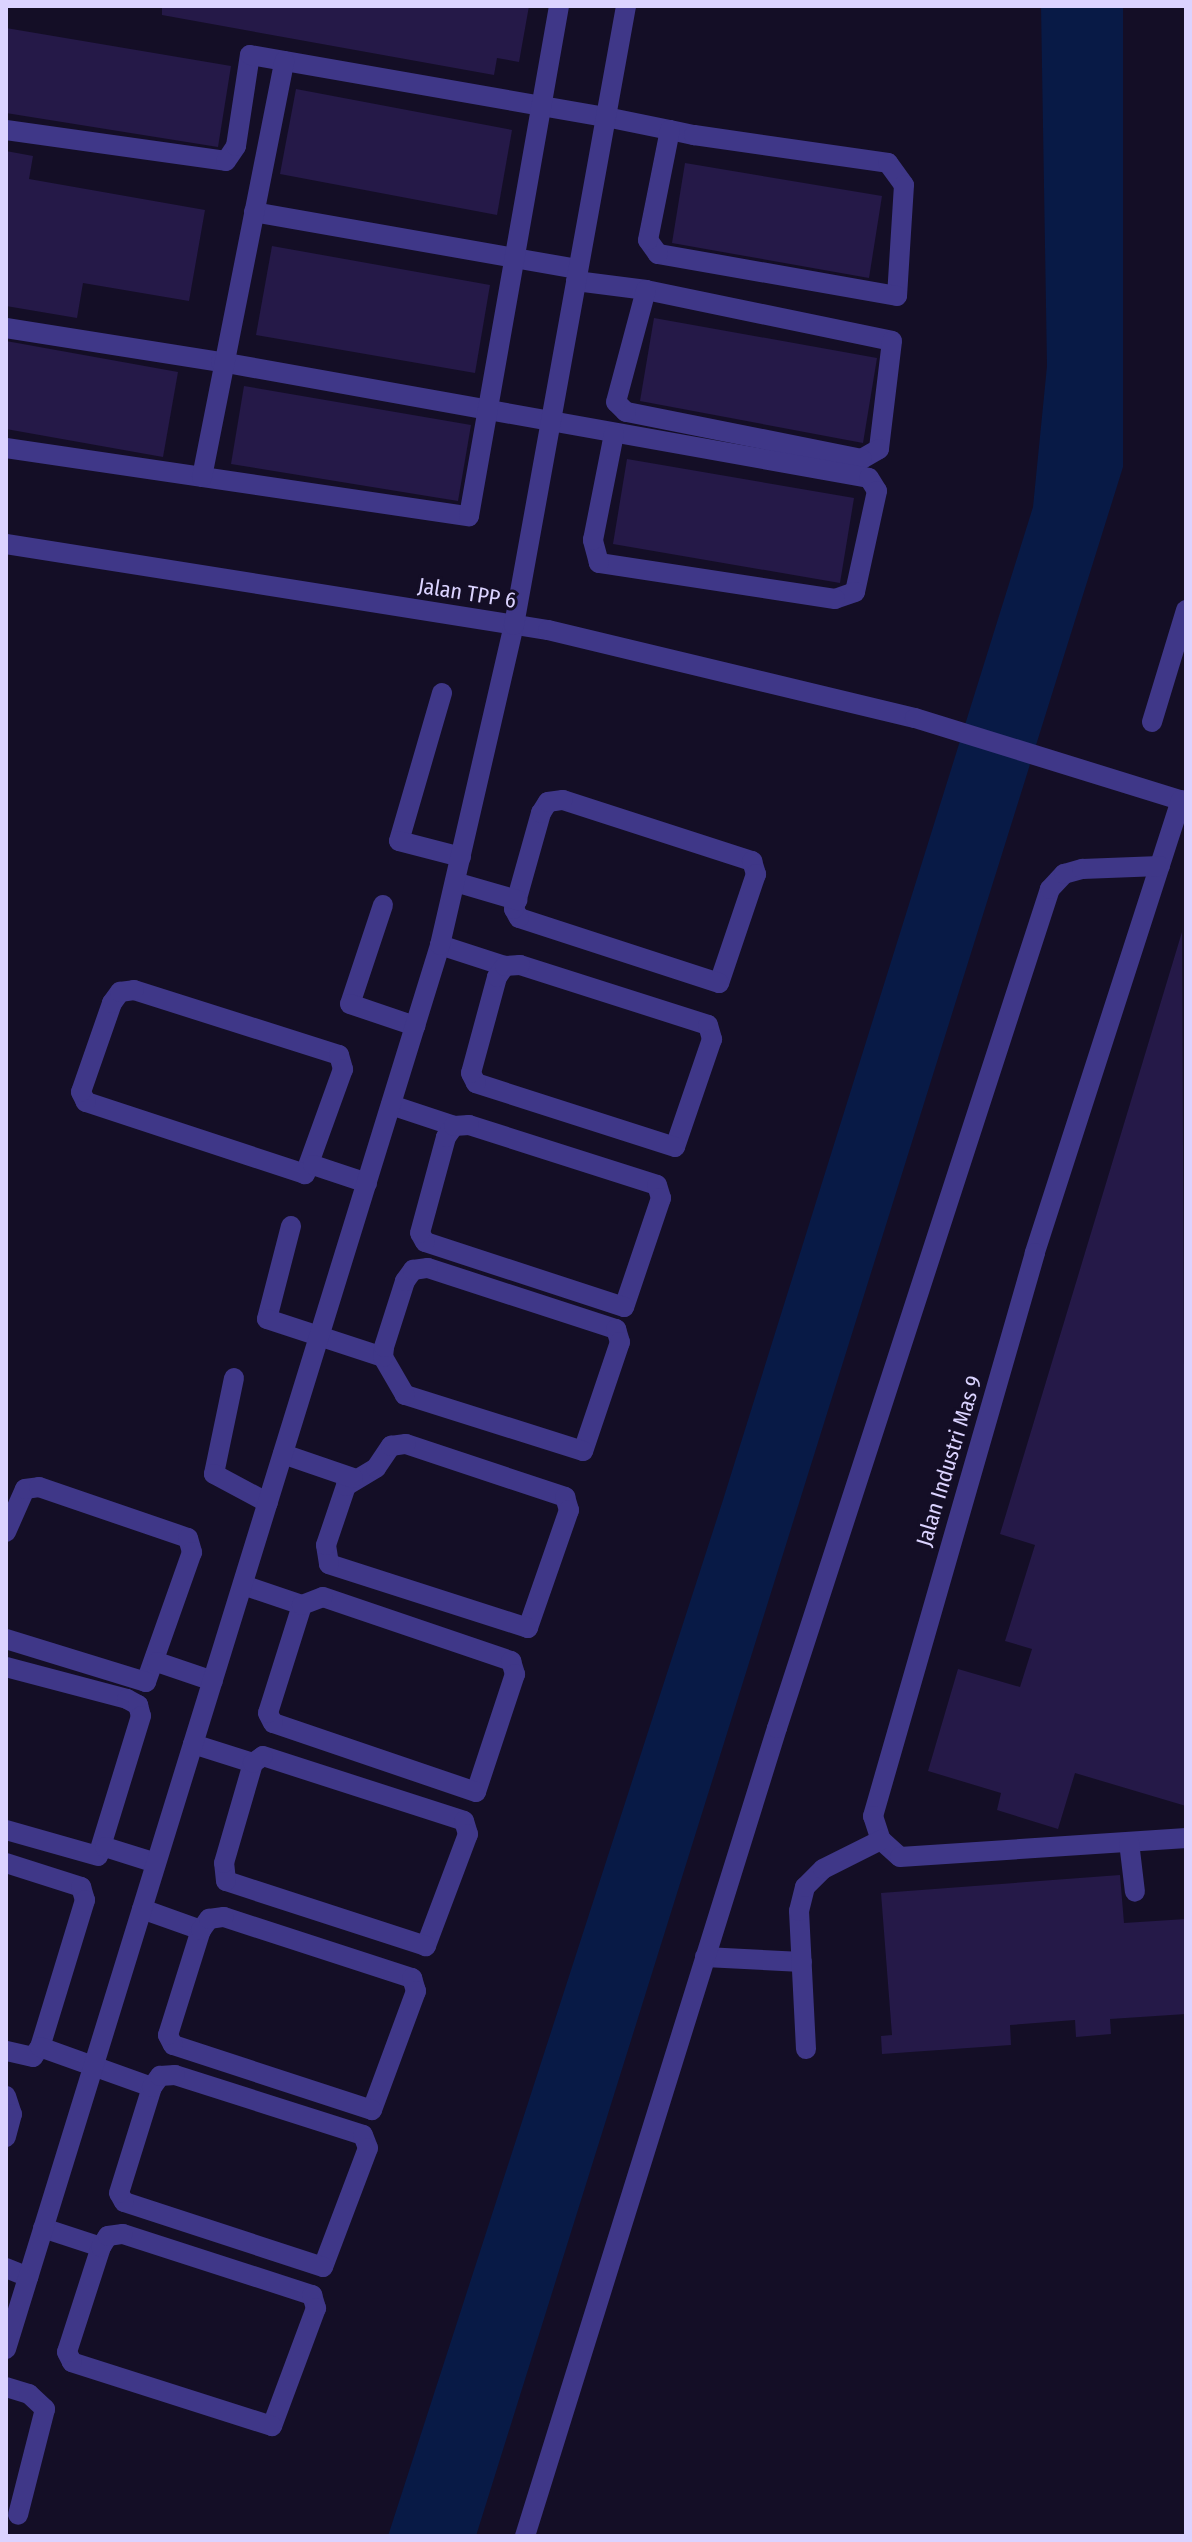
<!DOCTYPE html>
<html>
<head>
<meta charset="utf-8">
<style>
	body { margin:0 }
	#map { position:relative; width:1192px; height:2542px; overflow:hidden; background:#140e26; font-family:"Fira Sans Condensed",sans-serif }
	div>[style] { position:absolute }
	.water>* { inset:0; background:#081a46 }
	.building>* { inset:0; background:#251948 }
	.minor>* { height:20px; margin:-10px; padding:0 10px; transform-origin:10px; border-radius:10px; background:#3f3788 }
	span { translate:-50% -50%; white-space:nowrap; text-align:center; line-height:1.15; -webkit-text-stroke:6px #140e26; paint-order:stroke }
	.street-label { font-size:22px; color:#dbd3ff }
	.frame { position:absolute; inset:0; border:8px solid #dbd3ff; pointer-events:none }
</style>
</head>
<body>
<div id="map">
	<div class="water">
		<div style="clip-path:polygon(1041px 6px,1123px 6px,1123px 467px,476px 2536px,388px 2536px,723px 1500px,1033px 507px,1047px 366px)"></div>
	</div>
	<div class="building">
		<div style="clip-path:polygon(162px 6px,529px 6px,519px 62px,497px 58px,494px 75px,162px 15px)"></div>
		<div style="clip-path:polygon(6px 28px,231px 66px,218px 147px,6px 113px)"></div>
		<div style="clip-path:polygon(296px 89px,512px 130px,497px 215px,280px 174px)"></div>
		<div style="clip-path:polygon(6px 151px,33px 156px,29px 179px,205px 210px,189px 301px,83px 283px,77px 318px,6px 306px)"></div>
		<div style="clip-path:polygon(685px 163px,882px 196px,869px 278px,672px 243px)"></div>
		<div style="clip-path:polygon(272px 246px,490px 285px,475px 373px,256px 335px)"></div>
		<div style="clip-path:polygon(654px 318px,877px 358px,863px 443px,640px 401px)"></div>
		<div style="clip-path:polygon(6px 341px,178px 372px,163px 457px,6px 429px)"></div>
		<div style="clip-path:polygon(244px 386px,471px 425px,458px 501px,231px 464px)"></div>
		<div style="clip-path:polygon(627px 459px,854px 498px,840px 583px,613px 544px)"></div>
		<div style="clip-path:polygon(1182px 932px,1186px 1806px,1075px 1773px,1058px 1829px,997px 1810px,1001px 1793px,928px 1771px,958px 1669px,1020px 1687px,1032px 1649px,1005px 1641px,1035px 1545px,1000px 1534px)"></div>
		<div style="clip-path:polygon(1120px 1875px,1124px 1923px,1186px 1919px,1186px 2014px,1110px 2019px,1111px 2034px,1076px 2037px,1075px 2020px,1010px 2025px,1011px 2045px,882px 2054px,881px 2036px,892px 2035px,881px 1893px)"></div>
	</div>
	<div class="minor">
		<div style="left:6px;top:130px;width:222px;rotate:8deg"></div>
		<div style="left:226px;top:161px;width:18px;rotate:-56deg"></div>
		<div style="left:236px;top:146px;width:92px;rotate:-81.3deg"></div>
		<div style="left:250px;top:55px;width:361px;rotate:9.9deg"></div>
		<div style="left:606px;top:117px;width:65px;rotate:11.5deg"></div>
		<div style="left:670px;top:130px;width:25px;rotate:12deg"></div>
		<div style="left:694px;top:135px;width:196px;rotate:8.2deg"></div>
		<div style="left:888px;top:163px;width:27px;rotate:54deg"></div>
		<div style="left:904px;top:185px;width:111px;rotate:93.6deg"></div>
		<div style="left:897px;top:296px;width:243px;rotate:-170deg"></div>
		<div style="left:658px;top:254px;width:17px;rotate:-126deg"></div>
		<div style="left:648px;top:240px;width:112px;rotate:-78.7deg"></div>
		<div style="left:254px;top:212px;width:329px;rotate:10deg"></div>
		<div style="left:576px;top:281px;width:71px;rotate:7.3deg"></div>
		<div style="left:646px;top:290px;width:251px;rotate:11.7deg"></div>
		<div style="left:892px;top:341px;width:109px;rotate:96.9deg"></div>
		<div style="left:879px;top:449px;width:20px;rotate:150deg"></div>
		<div style="left:862px;top:459px;width:241px;rotate:-168.7deg"></div>
		<div style="left:626px;top:412px;width:14px;rotate:-135deg"></div>
		<div style="left:616px;top:402px;width:116px;rotate:-75deg"></div>
		<div style="left:6px;top:328px;width:218px;rotate:9deg"></div>
		<div style="left:221px;top:362px;width:658px;rotate:10.15deg"></div>
		<div style="left:869px;top:478px;width:15px;rotate:58deg"></div>
		<div style="left:877px;top:491px;width:103px;rotate:102.3deg"></div>
		<div style="left:855px;top:592px;width:21px;rotate:161deg"></div>
		<div style="left:835px;top:599px;width:239px;rotate:-171.3deg"></div>
		<div style="left:599px;top:563px;width:24px;rotate:-105deg"></div>
		<div style="left:593px;top:540px;width:108px;rotate:-78.8deg"></div>
		<div style="left:6px;top:448px;width:468px;rotate:8.4deg"></div>
		<div style="left:469px;top:516px;width:518px;rotate:-79.99deg"></div>
		<div style="left:202px;top:477px;width:424px;rotate:-78.8deg"></div>
		<div style="left:6px;top:544px;width:549px;rotate:9.02deg"></div>
		<div style="left:548px;top:630px;width:377px;rotate:13.5deg"></div>
		<div style="left:915px;top:718px;width:284px;rotate:17.2deg"></div>
		<div style="left:442px;top:693px;width:154px;rotate:106.2deg"></div>
		<div style="left:399px;top:841px;width:64px;rotate:14.5deg"></div>
		<div style="left:1152px;top:722px;width:117px;rotate:-73.1deg"></div>
		<div style="left:563px;top:800px;width:199px;rotate:17.9deg"></div>
		<div style="left:752px;top:861px;width:14px;rotate:73deg"></div>
		<div style="left:756px;top:874px;width:115px;rotate:108.7deg"></div>
		<div style="left:719px;top:983px;width:210px;rotate:-162deg"></div>
		<div style="left:519px;top:918px;width:10px;rotate:-119deg"></div>
		<div style="left:514px;top:909px;width:100px;rotate:-74.3deg"></div>
		<div style="left:541px;top:813px;width:13px;rotate:-58deg"></div>
		<div style="left:548px;top:802px;width:15px;rotate:-8deg"></div>
		<div style="left:1181px;top:800px;width:476px;rotate:107.9deg"></div>
		<div style="left:1035px;top:1253px;width:586px;rotate:106.05deg"></div>
		<div style="left:873px;top:1816px;width:25px;rotate:72deg"></div>
		<div style="left:881px;top:1840px;width:25px;rotate:42deg"></div>
		<div style="left:900px;top:1857px;width:287px;rotate:-3.8deg"></div>
		<div style="left:455px;top:882px;width:65px;rotate:16.2deg"></div>
		<div style="left:383px;top:905px;width:104px;rotate:108.4deg"></div>
		<div style="left:350px;top:1004px;width:69px;rotate:18.7deg"></div>
		<div style="left:440px;top:945px;width:68px;rotate:17.9deg"></div>
		<div style="left:520px;top:965px;width:197px;rotate:17.7deg"></div>
		<div style="left:708px;top:1025px;width:15px;rotate:74deg"></div>
		<div style="left:712px;top:1039px;width:114px;rotate:108.9deg"></div>
		<div style="left:675px;top:1147px;width:209px;rotate:-162.2deg"></div>
		<div style="left:476px;top:1083px;width:11px;rotate:-117deg"></div>
		<div style="left:471px;top:1073px;width:99px;rotate:-74.8deg"></div>
		<div style="left:497px;top:977px;width:14px;rotate:-54deg"></div>
		<div style="left:505px;top:966px;width:15px;rotate:-4deg"></div>
		<div style="left:134px;top:990px;width:215px;rotate:17.6deg"></div>
		<div style="left:339px;top:1055px;width:15px;rotate:74deg"></div>
		<div style="left:343px;top:1069px;width:112px;rotate:109.9deg"></div>
		<div style="left:305px;top:1174px;width:231px;rotate:-161.8deg"></div>
		<div style="left:86px;top:1102px;width:11px;rotate:-117deg"></div>
		<div style="left:81px;top:1092px;width:94px;rotate:-70.8deg"></div>
		<div style="left:112px;top:1003px;width:14px;rotate:-54deg"></div>
		<div style="left:120px;top:992px;width:14px;rotate:-8deg"></div>
		<div style="left:391px;top:1105px;width:66px;rotate:18.4deg"></div>
		<div style="left:469px;top:1125px;width:197px;rotate:17.7deg"></div>
		<div style="left:657px;top:1185px;width:14px;rotate:73deg"></div>
		<div style="left:661px;top:1198px;width:115px;rotate:108.7deg"></div>
		<div style="left:624px;top:1307px;width:209px;rotate:-161.9deg"></div>
		<div style="left:425px;top:1242px;width:10px;rotate:-119deg"></div>
		<div style="left:420px;top:1233px;width:99px;rotate:-74.8deg"></div>
		<div style="left:446px;top:1137px;width:14px;rotate:-54deg"></div>
		<div style="left:454px;top:1126px;width:15px;rotate:-4deg"></div>
		<div style="left:313px;top:1165px;width:57px;rotate:18.4deg"></div>
		<div style="left:291px;top:1226px;width:96px;rotate:104.5deg"></div>
		<div style="left:267px;top:1319px;width:122px;rotate:18.1deg"></div>
		<div style="left:428px;top:1268px;width:198px;rotate:18deg"></div>
		<div style="left:616px;top:1329px;width:14px;rotate:73deg"></div>
		<div style="left:620px;top:1342px;width:115px;rotate:108.7deg"></div>
		<div style="left:583px;top:1451px;width:187px;rotate:-162.5deg"></div>
		<div style="left:405px;top:1395px;width:44px;rotate:-120.1deg"></div>
		<div style="left:383px;top:1357px;width:10px;rotate:-84deg"></div>
		<div style="left:384px;top:1347px;width:69px;rotate:-72.3deg"></div>
		<div style="left:405px;top:1281px;width:14px;rotate:-54deg"></div>
		<div style="left:413px;top:1270px;width:15px;rotate:-8deg"></div>
		<div style="left:234px;top:1378px;width:98px;rotate:101.8deg"></div>
		<div style="left:214px;top:1474px;width:61px;rotate:28.2deg"></div>
		<div style="left:406px;top:1444px;width:168px;rotate:18.4deg"></div>
		<div style="left:565px;top:1497px;width:14px;rotate:73deg"></div>
		<div style="left:569px;top:1510px;width:125px;rotate:109.2deg"></div>
		<div style="left:528px;top:1628px;width:209px;rotate:-162.2deg"></div>
		<div style="left:329px;top:1564px;width:19px;rotate:-99deg"></div>
		<div style="left:326px;top:1545px;width:62px;rotate:-71.3deg"></div>
		<div style="left:346px;top:1486px;width:35px;rotate:-31deg"></div>
		<div style="left:376px;top:1468px;width:27px;rotate:-56deg"></div>
		<div style="left:391px;top:1446px;width:15px;rotate:-8deg"></div>
		<div style="left:283px;top:1454px;width:74px;rotate:18.9deg"></div>
		<div style="left:6px;top:1532px;width:47px;rotate:-66.2deg"></div>
		<div style="left:25px;top:1489px;width:14px;rotate:-8deg"></div>
		<div style="left:39px;top:1487px;width:157px;rotate:18.9deg"></div>
		<div style="left:188px;top:1538px;width:15px;rotate:74deg"></div>
		<div style="left:192px;top:1552px;width:138px;rotate:109.5deg"></div>
		<div style="left:146px;top:1682px;width:146px;rotate:-162.9deg"></div>
		<div style="left:243px;top:1585px;width:62px;rotate:18.7deg"></div>
		<div style="left:323px;top:1597px;width:199px;rotate:18.8deg"></div>
		<div style="left:511px;top:1661px;width:14px;rotate:73deg"></div>
		<div style="left:515px;top:1674px;width:124px;rotate:108.3deg"></div>
		<div style="left:476px;top:1792px;width:214px;rotate:-161.2deg"></div>
		<div style="left:273px;top:1723px;width:11px;rotate:-117deg"></div>
		<div style="left:268px;top:1713px;width:113px;rotate:-72.5deg"></div>
		<div style="left:302px;top:1605px;width:22px;rotate:-21deg"></div>
		<div style="left:157px;top:1662px;width:59px;rotate:18.7deg"></div>
		<div style="left:6px;top:1667px;width:125px;rotate:14.8deg"></div>
		<div style="left:127px;top:1699px;width:13px;rotate:29deg"></div>
		<div style="left:138px;top:1705px;width:11px;rotate:75deg"></div>
		<div style="left:141px;top:1716px;width:146px;rotate:107.1deg"></div>
		<div style="left:98px;top:1856px;width:96px;rotate:-164.2deg"></div>
		<div style="left:193px;top:1744px;width:63px;rotate:17.6deg"></div>
		<div style="left:263px;top:1756px;width:211px;rotate:17.9deg"></div>
		<div style="left:464px;top:1821px;width:14px;rotate:73deg"></div>
		<div style="left:468px;top:1834px;width:120px;rotate:110.6deg"></div>
		<div style="left:426px;top:1946px;width:210px;rotate:-162deg"></div>
		<div style="left:226px;top:1881px;width:18px;rotate:-96deg"></div>
		<div style="left:224px;top:1863px;width:104px;rotate:-73.8deg"></div>
		<div style="left:253px;top:1763px;width:12px;rotate:-35deg"></div>
		<div style="left:1129px;top:1842px;width:50px;rotate:83.2deg"></div>
		<div style="left:105px;top:1847px;width:53px;rotate:17.4deg"></div>
		<div style="left:6px;top:1863px;width:79px;rotate:17.7deg"></div>
		<div style="left:81px;top:1887px;width:14px;rotate:73deg"></div>
		<div style="left:85px;top:1900px;width:154px;rotate:107deg"></div>
		<div style="left:40px;top:2047px;width:12px;rotate:125deg"></div>
		<div style="left:33px;top:2057px;width:28px;rotate:-167deg"></div>
		<div style="left:142px;top:1909px;width:63px;rotate:19.6deg"></div>
		<div style="left:224px;top:1917px;width:198px;rotate:18deg"></div>
		<div style="left:412px;top:1978px;width:14px;rotate:73deg"></div>
		<div style="left:416px;top:1991px;width:127px;rotate:110.3deg"></div>
		<div style="left:372px;top:2110px;width:209px;rotate:-161.9deg"></div>
		<div style="left:173px;top:2045px;width:11px;rotate:-117deg"></div>
		<div style="left:168px;top:2035px;width:110px;rotate:-72.6deg"></div>
		<div style="left:201px;top:1930px;width:14px;rotate:-54deg"></div>
		<div style="left:209px;top:1919px;width:15px;rotate:-8deg"></div>
		<div style="left:705px;top:1957px;width:97px;rotate:3deg"></div>
		<div style="left:40px;top:2047px;width:119px;rotate:19.7deg"></div>
		<div style="left:806px;top:2049px;width:138px;rotate:-92.9deg"></div>
		<div style="left:799px;top:1911px;width:25px;rotate:-76deg"></div>
		<div style="left:805px;top:1887px;width:25px;rotate:-45deg"></div>
		<div style="left:823px;top:1869px;width:65px;rotate:-26.6deg"></div>
		<div style="left:175px;top:2075px;width:197px;rotate:17.7deg"></div>
		<div style="left:363px;top:2135px;width:14px;rotate:69deg"></div>
		<div style="left:368px;top:2148px;width:127px;rotate:110.7deg"></div>
		<div style="left:323px;top:2267px;width:209px;rotate:-161.9deg"></div>
		<div style="left:124px;top:2202px;width:10px;rotate:-119deg"></div>
		<div style="left:119px;top:2193px;width:111px;rotate:-72.7deg"></div>
		<div style="left:152px;top:2087px;width:14px;rotate:-54deg"></div>
		<div style="left:160px;top:2076px;width:15px;rotate:-4deg"></div>
		<div style="left:6px;top:2096px;width:19px;rotate:72deg"></div>
		<div style="left:12px;top:2114px;width:24px;rotate:105deg"></div>
		<div style="left:43px;top:2228px;width:61px;rotate:18.1deg"></div>
		<div style="left:123px;top:2234px;width:199px;rotate:17.9deg"></div>
		<div style="left:312px;top:2295px;width:14px;rotate:73deg"></div>
		<div style="left:316px;top:2308px;width:126px;rotate:110.4deg"></div>
		<div style="left:272px;top:2426px;width:210px;rotate:-162.3deg"></div>
		<div style="left:72px;top:2362px;width:11px;rotate:-117deg"></div>
		<div style="left:67px;top:2352px;width:110px;rotate:-72.1deg"></div>
		<div style="left:101px;top:2247px;width:13px;rotate:-58deg"></div>
		<div style="left:108px;top:2236px;width:15px;rotate:-8deg"></div>
		<div style="left:6px;top:2268px;width:24px;rotate:22deg"></div>
		<div style="left:6px;top:2349px;width:1470px;rotate:-72.82deg"></div>
		<div style="left:440px;top:945px;width:328px;rotate:-77deg"></div>
		<div style="left:514px;top:625px;width:629px;rotate:-79.74deg"></div>
		<div style="left:6px;top:2387px;width:24px;rotate:17deg"></div>
		<div style="left:29px;top:2394px;width:22px;rotate:43deg"></div>
		<div style="left:45px;top:2409px;width:109px;rotate:104.3deg"></div>
		<div style="left:525px;top:2536px;width:846px;rotate:-72.68deg"></div>
		<div style="left:777px;top:1728px;width:882px;rotate:-71.98deg"></div>
		<div style="left:1050px;top:889px;width:21px;rotate:-47deg"></div>
		<div style="left:1064px;top:874px;width:19px;rotate:-16deg"></div>
		<div style="left:1082px;top:869px;width:78px;rotate:-2.2deg"></div>
	</div>
	<div class="street-label">
		<span style="left:467px;top:593px;rotate:9deg">Jalan TPP 6</span>
		<span style="left:949px;top:1461px;rotate:-73deg">Jalan Industri Mas 9</span>
	</div>
	<div class="frame"></div>
</div>
</body>
</html>
